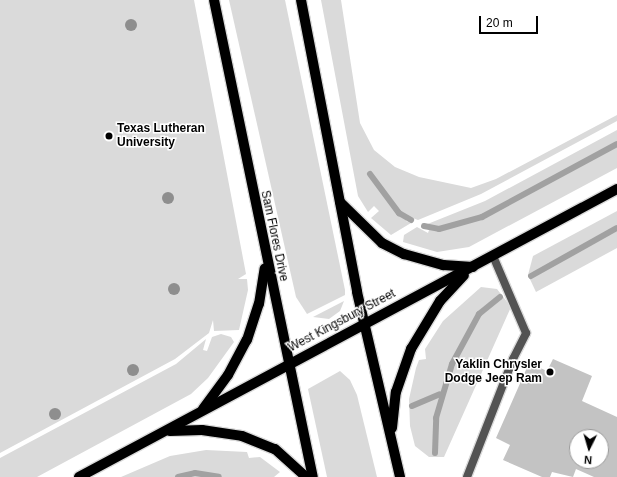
<!DOCTYPE html>
<html>
<head>
<meta charset="utf-8">
<style>
	body { margin:0 }
	#map { position:relative; width:617px; height:477px; overflow:hidden; background:#fff; font-family:Arial,sans-serif }
	div>[style] { position:absolute }
	.green>* { inset:0; background:#dadada }
	.stream>* { height:6px; margin:-3px; padding:0 3px; transform-origin:3px; border-radius:3px; background:#a1a1a1 }
	.building>* { inset:0; background:#c3c3c3 }
	.roads { filter:drop-shadow(1px 0 #dbdbdb) drop-shadow(-1px 0 #dbdbdb) drop-shadow(0 1px #dbdbdb) drop-shadow(0 -1px #dbdbdb) }
	.service>* { height:8px; margin:-4px; padding:0 4px; transform-origin:4px; border-radius:4px; background:#535353 }
	.primary>* { height:10px; margin:-5px; padding:0 5px; transform-origin:5px; border-radius:5px; background:#000 }
	.trees>* { width:12px; height:12px; margin:-6px; border-radius:50%; background:#8e8e8e }
	.dots>* { width:11px; height:11px; translate:-50% -50%; box-sizing:border-box; border:2px solid #fff; border-radius:50% }
	span { translate:-50% -50%; white-space:nowrap; text-align:center; line-height:1.15; -webkit-text-stroke:3px #fff; paint-order:stroke }
	.poi-label { font-size:12px; color:#000; font-weight:700 }
	.left { translate:0 -50%; text-align:left }
	.right { translate:-100% -50%; text-align:right }
	.street-label { font-size:12px; color:#000 }
	.north { position:absolute; left:569px; top:429px; width:40px; height:40px; box-sizing:border-box; background:#fff; border:1px solid #999; border-radius:50%; rotate:185deg; font-size:11px; font-weight:700; line-height:16px; text-align:center; color:#000 }
	.north::after { content:''; display:block; margin:auto; width:14px; height:18px; background:#000; clip-path:polygon(50% 0,100% 100%,50% 72%,0 100%) }
	.scale { position:absolute; left:479px; top:16px; width:59px; height:18px; box-sizing:border-box; border:2px solid #000; border-top:0; padding-left:5px; font-size:12px; line-height:14px; white-space:nowrap; color:#000; -webkit-text-stroke:3px #fff; paint-order:stroke }
</style>
</head>
<body>
<div id="map">
	<div class="green">
		<div style="clip-path:polygon(0 0,194px 0,246px 274px,238px 279px,247px 279px,248px 290px,239px 330px,214px 331px,213px 320px,209px 333px,175px 359px,0 453px)"></div>
		<div style="clip-path:polygon(229px 0,285px 0,345px 290px,345px 295px,307px 314px,296px 297px)"></div>
		<div style="clip-path:polygon(321px 0,341px 0,360px 123px,374px 150px,395px 167px,419px 177px,471px 188px,496px 179px,617px 115px,617px 121px,481px 194px,418px 220px,407px 216px,406px 221px,411px 223px,391px 235px,371px 218px,379px 211px,374px 206px,368px 212px,358px 196px)"></div>
		<div style="clip-path:polygon(617px 130px,617px 168px,469px 247px,437px 252px,403px 242px,404px 235px,417px 227px,428px 233px,430px 227px,425px 225px,485px 201px)"></div>
		<div style="clip-path:polygon(617px 211px,617px 248px,536px 292px,528px 275px,533px 256px)"></div>
		<div style="clip-path:polygon(481px 287px,497px 289px,511px 307px,444px 457px,429px 457px,415px 446px,410px 426px,409px 399px,416px 368px,419px 360px,426px 359px,425px 349px,443px 321px)"></div>
		<div style="clip-path:polygon(344px 301px,340px 311px,329px 319px,313px 317px)"></div>
		<div style="clip-path:polygon(221px 334px,231px 337px,234px 342px,208px 378px,191px 394px,37px 477px,0 477px,0 458px,176px 364px,206px 339px,203px 350px,207px 351px,212px 337px)"></div>
		<div style="clip-path:polygon(340px 371px,350px 380px,357px 395px,377px 477px,327px 477px,308px 389px)"></div>
		<div style="clip-path:polygon(206px 450px,247px 452px,249px 458px,260px 457px,280px 472px,274px 477px,121px 477px,170px 456px)"></div>
	</div>
	<div class="stream">
		<div style="left:370px;top:174px;width:49px;rotate:53.4deg"></div>
		<div style="left:399px;top:213px;width:14px;rotate:30deg"></div>
		<div style="left:424px;top:226px;width:15px;rotate:11deg"></div>
		<div style="left:439px;top:229px;width:45px;rotate:-15.6deg"></div>
		<div style="left:482px;top:217px;width:153px;rotate:-28.4deg"></div>
		<div style="left:531px;top:276px;width:98px;rotate:-29.2deg"></div>
		<div style="left:412px;top:406px;width:30px;rotate:-23deg"></div>
		<div style="left:435px;top:453px;width:35px;rotate:-88deg"></div>
		<div style="left:436px;top:418px;width:56px;rotate:-73.5deg"></div>
		<div style="left:452px;top:364px;width:57px;rotate:-61.6deg"></div>
		<div style="left:479px;top:314px;width:27px;rotate:-39deg"></div>
		<div style="left:178px;top:477px;width:17px;rotate:-13deg"></div>
		<div style="left:195px;top:473px;width:24px;rotate:9deg"></div>
	</div>
	<div class="building">
		<div style="clip-path:polygon(evenodd,553px 359px,592px 376px,582px 401px,617px 417px,617px 477px,594px 477px,576px 469px,573px 477px,552px 472px,550px 477px,542px 477px,503px 460px,510px 445px,496px 438px,529px 363px,547px 371px,553px 359px,577px 437px,601px 437px,601px 461px,577px 461px,577px 437px)"></div>
	</div>
	<div class="roads">
		<div class="service">
			<div style="left:467px;top:477px;width:127px;rotate:-68.7deg"></div>
			<div style="left:513px;top:359px;width:29px;rotate:-63deg"></div>
			<div style="left:526px;top:333px;width:84px;rotate:-113.2deg"></div>
		</div>
		<div class="primary">
			<div style="left:214px;top:0;width:487px;rotate:78.3deg"></div>
			<div style="left:301px;top:0;width:297px;rotate:79.1deg"></div>
			<div style="left:357px;top:292px;width:190px;rotate:76.9deg"></div>
			<div style="left:340px;top:202px;width:59px;rotate:44.3deg"></div>
			<div style="left:382px;top:243px;width:25px;rotate:27deg"></div>
			<div style="left:404px;top:254px;width:41px;rotate:15.8deg"></div>
			<div style="left:443px;top:265px;width:30px;rotate:4deg"></div>
			<div style="left:203px;top:409px;width:42px;rotate:-53.7deg"></div>
			<div style="left:228px;top:375px;width:40px;rotate:-62deg"></div>
			<div style="left:247px;top:340px;width:38px;rotate:-72deg"></div>
			<div style="left:259px;top:304px;width:36px;rotate:-81deg"></div>
			<div style="left:392px;top:428px;width:36px;rotate:-84deg"></div>
			<div style="left:396px;top:392px;width:46px;rotate:-70.8deg"></div>
			<div style="left:411px;top:349px;width:56px;rotate:-58.9deg"></div>
			<div style="left:440px;top:301px;width:35px;rotate:-47deg"></div>
			<div style="left:170px;top:431px;width:32px;rotate:-2deg"></div>
			<div style="left:202px;top:430px;width:40px;rotate:8.5deg"></div>
			<div style="left:242px;top:436px;width:35px;rotate:22deg"></div>
			<div style="left:275px;top:449px;width:42px;rotate:42.1deg"></div>
			<div style="left:79px;top:477px;width:610px;rotate:-28.16deg"></div>
		</div>
	</div>
	<div class="trees">
		<div style="left:131px;top:25px"></div>
		<div style="left:168px;top:198px"></div>
		<div style="left:174px;top:289px"></div>
		<div style="left:133px;top:370px"></div>
		<div style="left:55px;top:414px"></div>
	</div>
	<div class="dots">
		<div style="left:109px;top:136px;background:#000"></div>
		<div style="left:550px;top:372px;background:#000"></div>
	</div>
	<div class="poi-label">
		<span class="left" style="left:117px;top:136px">Texas Lutheran<br>University</span>
		<span class="right" style="left:542px;top:372px">Yaklin Chrysler<br>Dodge Jeep Ram</span>
	</div>
	<div class="street-label">
		<span style="left:274px;top:236px;rotate:78deg">Sam Flores Drive</span>
		<span style="left:342px;top:321px;rotate:-28deg">West Kingsbury Street</span>
	</div>
	<div class="north">N</div>
	<div class="scale">20 m</div>
</div>
</body>
</html>
